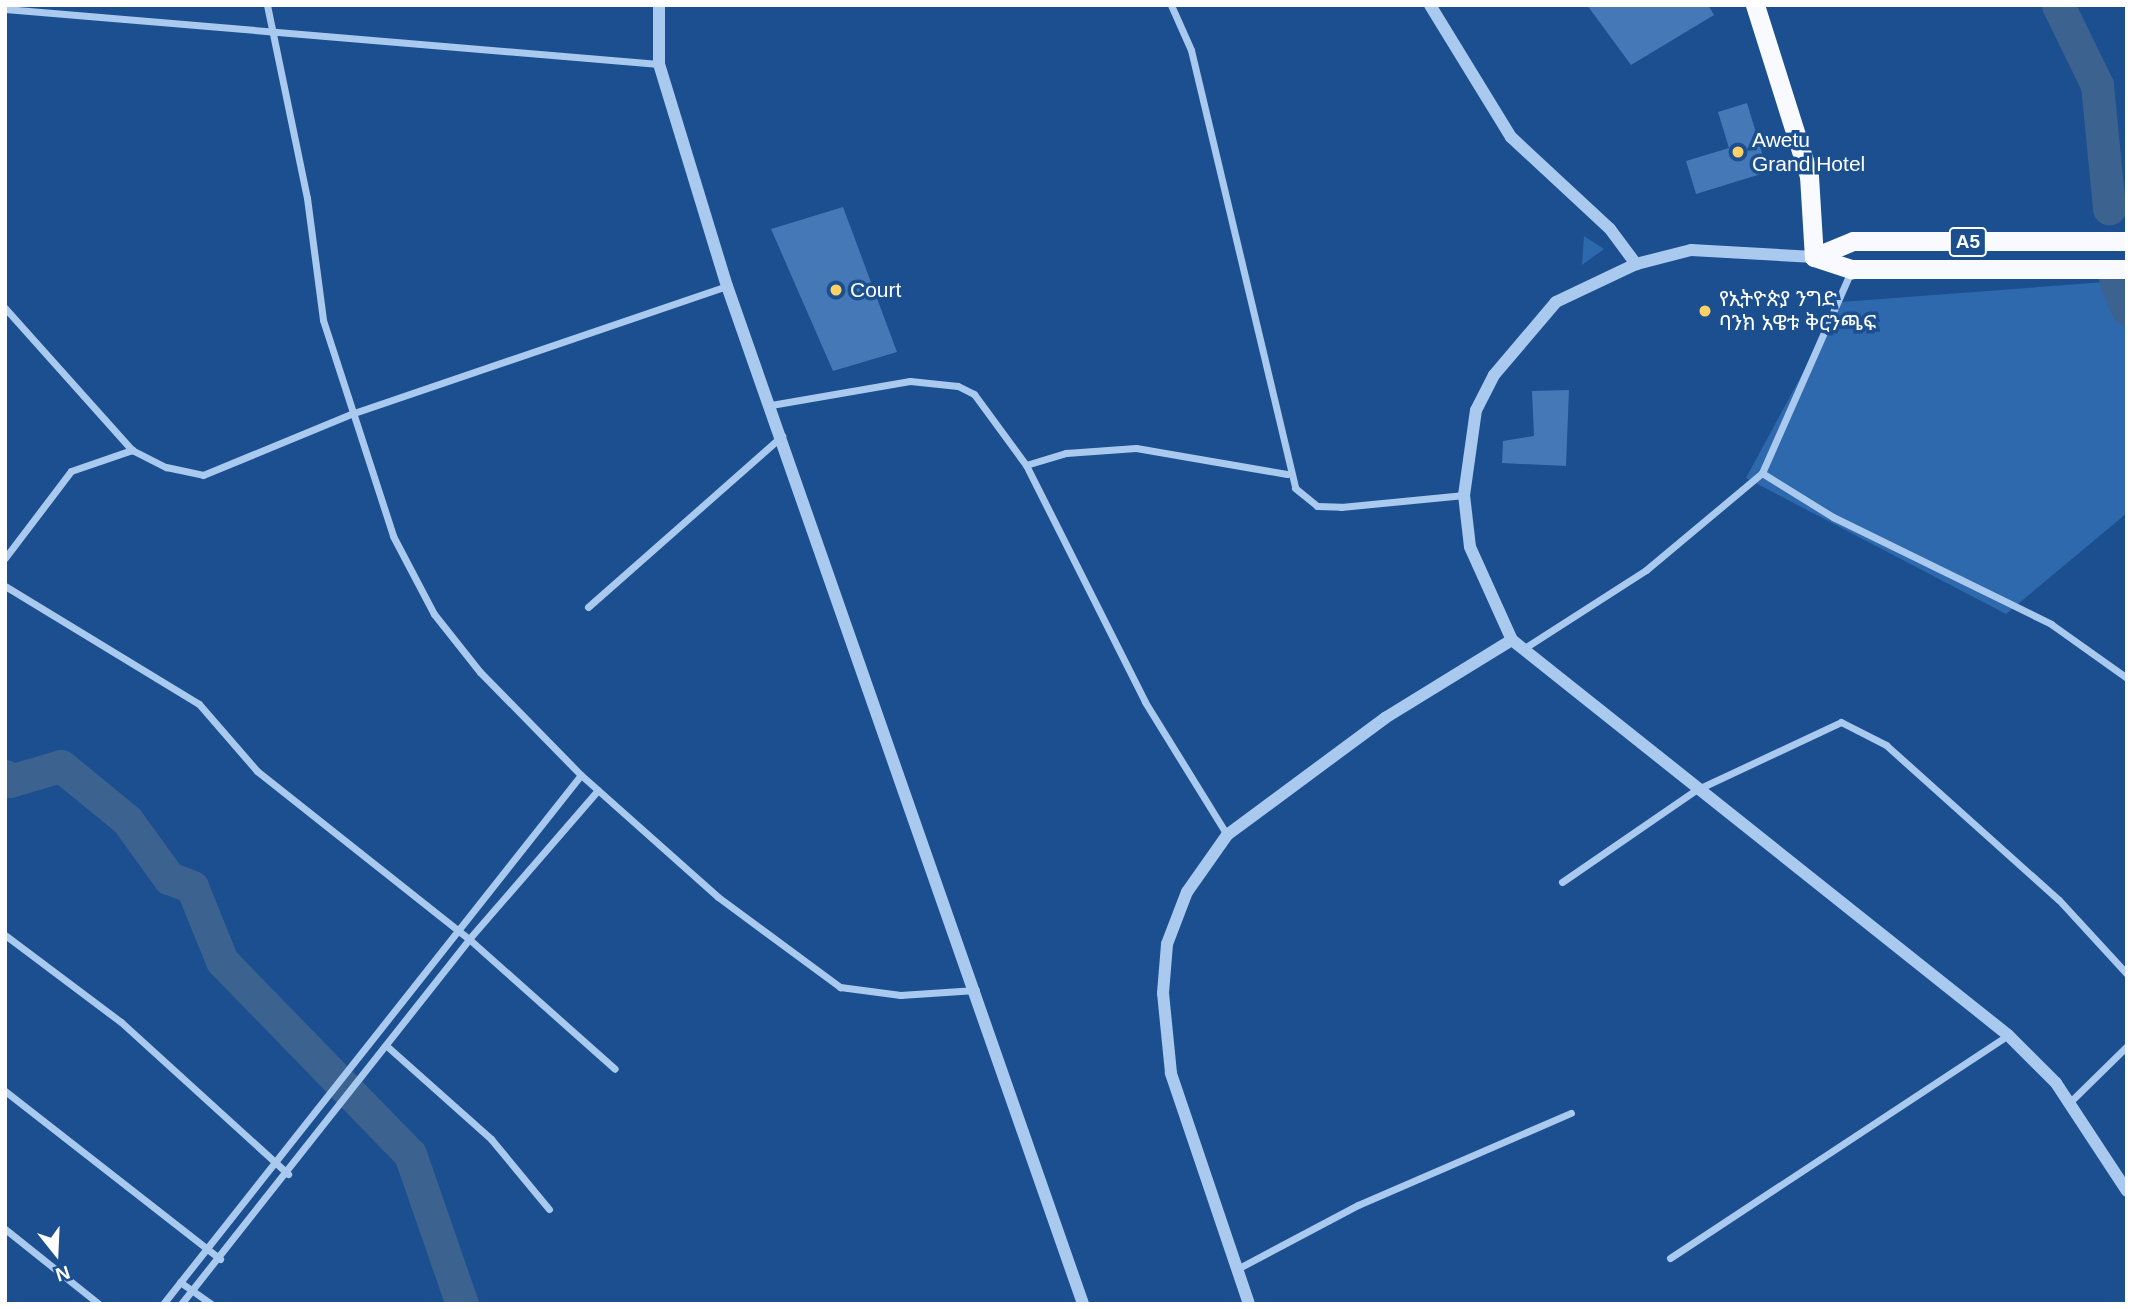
<!DOCTYPE html>
<html>
<head>
<meta charset="utf-8">
<style>
	body { margin:0 }
	#map { position:relative; width:2132px; height:1309px; overflow:hidden; background:#1b4f8f; font-family:Helvetica,"Noto Sans Ethiopic",sans-serif }
	div>[style] { position:absolute }
	.green>* { inset:0; background:#2e69ad }
	.river>* { height:33px; margin:-16.5px; padding:0 16.5px; transform-origin:16.5px; border-radius:16.5px; background:#3c6290 }
	.building>* { inset:0; background:#4478b7 }
	.minor>* { height:7px; margin:-3.5px; padding:0 3.5px; transform-origin:3.5px; border-radius:3.5px; background:#a9c9ee }
	.tertiary>* { height:12px; margin:-6px; padding:0 6px; transform-origin:6px; border-radius:6px; background:#a9c9ee }
	.trunk>* { height:19px; margin:-9.5px; padding:0 9.5px; transform-origin:9.5px; border-radius:9.5px; background:#f8faff }
	.dots>* { width:19px; height:19px; translate:-50% -50%; box-sizing:border-box; border:4px solid #1b4f8f; border-radius:50% }
	span { translate:-50% -50%; white-space:nowrap; text-align:center; line-height:1.15; -webkit-text-stroke:7px #1b4f8f; paint-order:stroke }
	.shield-label span { padding:2px 5px; background:#1b4f8f; border:2px solid; border-radius:5px; -webkit-text-stroke-width:0 }
	.shield-label { font-size:19px; color:#fff; font-weight:700 }
	.poi-label { font-size:21px; color:#fff }
	.left { translate:0 -50%; text-align:left }
	.frame { position:absolute; inset:0; border:7px solid #fff; pointer-events:none }
	.north { position:absolute; left:21px; top:1218px; width:70px; height:70px; -webkit-text-stroke:5px #1b4f8f; paint-order:stroke; rotate:162deg; font-size:19px; font-weight:700; line-height:28px; text-align:center; color:#fff }
	.north::after { content:''; display:block; margin:auto; width:24px; height:32px; background:#fff; clip-path:polygon(50% 0,100% 100%,50% 72%,0 100%) }
</style>
</head>
<body>
<div id="map">
	<div class="green">
		<div style="clip-path:polygon(1584px 236px,1604px 249px,1582px 265px)"></div>
		<div style="clip-path:polygon(2105px 282px,2127px 292px,2127px 513px,2006px 614px,1746px 478px,1841px 302px)"></div>
	</div>
	<div class="river">
		<div style="left:2058px;top:5px;width:89px;rotate:64deg"></div>
		<div style="left:2097px;top:85px;width:124px;rotate:84.4deg"></div>
		<div style="left:2115px;top:279px;width:32px;rotate:68deg"></div>
		<div style="left:5px;top:776px;width:7px;rotate:45deg"></div>
		<div style="left:10px;top:781px;width:53px;rotate:-16.4deg"></div>
		<div style="left:61px;top:766px;width:85px;rotate:39.3deg"></div>
		<div style="left:127px;top:820px;width:72px;rotate:54.1deg"></div>
		<div style="left:169px;top:878px;width:25px;rotate:21deg"></div>
		<div style="left:192px;top:887px;width:80px;rotate:67.9deg"></div>
		<div style="left:222px;top:961px;width:269px;rotate:45.8deg"></div>
		<div style="left:410px;top:1154px;width:159px;rotate:70.9deg"></div>
	</div>
	<div class="building">
		<div style="clip-path:polygon(1587px 5px,1708px 5px,1714px 15px,1631px 65px)"></div>
		<div style="clip-path:polygon(1747px 103px,1763px 156px,1757px 158px,1761px 174px,1696px 194px,1686px 161px,1729px 148px,1718px 112px)"></div>
		<div style="clip-path:polygon(843px 207px,897px 352px,833px 371px,771px 229px)"></div>
		<div style="clip-path:polygon(1569px 390px,1566px 466px,1502px 463px,1503px 441px,1534px 436px,1532px 391px)"></div>
	</div>
	<div class="minor">
		<div style="left:267px;top:5px;width:197px;rotate:78.3deg"></div>
		<div style="left:307px;top:198px;width:123px;rotate:82.5deg"></div>
		<div style="left:323px;top:320px;width:227px;rotate:72deg"></div>
		<div style="left:393px;top:536px;width:88px;rotate:62.3deg"></div>
		<div style="left:434px;top:614px;width:74px;rotate:51.6deg"></div>
		<div style="left:480px;top:672px;width:144px;rotate:45.6deg"></div>
		<div style="left:581px;top:775px;width:183px;rotate:41.7deg"></div>
		<div style="left:718px;top:897px;width:152px;rotate:36.4deg"></div>
		<div style="left:840px;top:987px;width:61px;rotate:7.6deg"></div>
		<div style="left:900px;top:995px;width:76px;rotate:-3.8deg"></div>
		<div style="left:1171px;top:5px;width:49px;rotate:66deg"></div>
		<div style="left:1191px;top:50px;width:450px;rotate:76.6deg"></div>
		<div style="left:1295px;top:488px;width:28px;rotate:39deg"></div>
		<div style="left:1317px;top:506px;width:24px;rotate:2deg"></div>
		<div style="left:1341px;top:507px;width:124px;rotate:-5.6deg"></div>
		<div style="left:5px;top:9px;width:656px;rotate:4.81deg"></div>
		<div style="left:5px;top:308px;width:191px;rotate:48.2deg"></div>
		<div style="left:132px;top:450px;width:38px;rotate:27deg"></div>
		<div style="left:166px;top:467px;width:38px;rotate:12deg"></div>
		<div style="left:203px;top:475px;width:160px;rotate:-22.4deg"></div>
		<div style="left:351px;top:414px;width:397px;rotate:-18.8deg"></div>
		<div style="left:771px;top:405px;width:141px;rotate:-9.8deg"></div>
		<div style="left:910px;top:381px;width:48px;rotate:5.9deg"></div>
		<div style="left:958px;top:386px;width:18px;rotate:27deg"></div>
		<div style="left:974px;top:394px;width:88px;rotate:53.8deg"></div>
		<div style="left:1026px;top:465px;width:265px;rotate:63.3deg"></div>
		<div style="left:1145px;top:702px;width:156px;rotate:58.3deg"></div>
		<div style="left:1026px;top:465px;width:42px;rotate:-16.7deg"></div>
		<div style="left:1066px;top:453px;width:70px;rotate:-4.1deg"></div>
		<div style="left:1136px;top:448px;width:153px;rotate:9.8deg"></div>
		<div style="left:1762px;top:473px;width:84px;rotate:31.8deg"></div>
		<div style="left:1833px;top:517px;width:243px;rotate:26.1deg"></div>
		<div style="left:2051px;top:624px;width:93px;rotate:35.4deg"></div>
		<div style="left:5px;top:558px;width:109px;rotate:-52.8deg"></div>
		<div style="left:71px;top:471px;width:65px;rotate:-19deg"></div>
		<div style="left:5px;top:586px;width:227px;rotate:31.3deg"></div>
		<div style="left:199px;top:704px;width:89px;rotate:49.1deg"></div>
		<div style="left:257px;top:771px;width:270px;rotate:38.4deg"></div>
		<div style="left:469px;top:939px;width:195px;rotate:41.7deg"></div>
		<div style="left:588px;top:607px;width:259px;rotate:-41.4deg"></div>
		<div style="left:1523px;top:649px;width:146px;rotate:-32.7deg"></div>
		<div style="left:1646px;top:570px;width:151px;rotate:-39.9deg"></div>
		<div style="left:1762px;top:473px;width:223px;rotate:-66.2deg"></div>
		<div style="left:1562px;top:882px;width:163px;rotate:-34.5deg"></div>
		<div style="left:1696px;top:790px;width:160px;rotate:-25.1deg"></div>
		<div style="left:1841px;top:722px;width:51px;rotate:27.1deg"></div>
		<div style="left:1886px;top:745px;width:232px;rotate:41.9deg"></div>
		<div style="left:2059px;top:900px;width:100px;rotate:47.4deg"></div>
		<div style="left:5px;top:935px;width:145px;rotate:36.9deg"></div>
		<div style="left:121px;top:1022px;width:226px;rotate:42.3deg"></div>
		<div style="left:389px;top:1048px;width:137px;rotate:41.7deg"></div>
		<div style="left:491px;top:1139px;width:91px;rotate:50.4deg"></div>
		<div style="left:5px;top:1091px;width:273px;rotate:38deg"></div>
		<div style="left:2070px;top:1102px;width:80px;rotate:-44.5deg"></div>
		<div style="left:5px;top:1229px;width:120px;rotate:38.6deg"></div>
		<div style="left:1670px;top:1258px;width:405px;rotate:-33.4deg"></div>
		<div style="left:1237px;top:1269px;width:137px;rotate:-27.9deg"></div>
		<div style="left:1358px;top:1205px;width:232px;rotate:-23.4deg"></div>
		<div style="left:180px;top:1282px;width:38px;rotate:35deg"></div>
		<div style="left:163px;top:1304px;width:674px;rotate:-51.69deg"></div>
		<div style="left:181px;top:1304px;width:465px;rotate:-51.7deg"></div>
		<div style="left:469px;top:939px;width:197px;rotate:-49.1deg"></div>
	</div>
	<div class="tertiary">
		<div style="left:659px;top:5px;width:59px;rotate:90deg"></div>
		<div style="left:659px;top:64px;width:232px;rotate:73deg"></div>
		<div style="left:727px;top:286px;width:1078px;rotate:70.72deg"></div>
		<div style="left:1430px;top:5px;width:155px;rotate:58.5deg"></div>
		<div style="left:1511px;top:137px;width:135px;rotate:42.9deg"></div>
		<div style="left:1610px;top:229px;width:44px;rotate:53.4deg"></div>
		<div style="left:1814px;top:257px;width:123px;rotate:-176.7deg"></div>
		<div style="left:1691px;top:250px;width:57px;rotate:165.7deg"></div>
		<div style="left:1636px;top:264px;width:89px;rotate:154.6deg"></div>
		<div style="left:1556px;top:302px;width:96px;rotate:130.3deg"></div>
		<div style="left:1494px;top:375px;width:39px;rotate:117deg"></div>
		<div style="left:1476px;top:410px;width:86px;rotate:98deg"></div>
		<div style="left:1464px;top:495px;width:52px;rotate:83.4deg"></div>
		<div style="left:1470px;top:547px;width:102px;rotate:65.7deg"></div>
		<div style="left:1512px;top:640px;width:634px;rotate:38.53deg"></div>
		<div style="left:2008px;top:1035px;width:68px;rotate:45deg"></div>
		<div style="left:2056px;top:1083px;width:129px;rotate:56.7deg"></div>
		<div style="left:1249px;top:1304px;width:244px;rotate:-108.7deg"></div>
		<div style="left:1171px;top:1073px;width:80px;rotate:-95.7deg"></div>
		<div style="left:1163px;top:993px;width:49px;rotate:-85.3deg"></div>
		<div style="left:1167px;top:944px;width:56px;rotate:-69deg"></div>
		<div style="left:1187px;top:892px;width:70px;rotate:-54.9deg"></div>
		<div style="left:1227px;top:835px;width:197px;rotate:-36.5deg"></div>
		<div style="left:1385px;top:718px;width:149px;rotate:-31.6deg"></div>
	</div>
	<div class="trunk">
		<div style="left:1755px;top:5px;width:179px;rotate:72.5deg"></div>
		<div style="left:1809px;top:176px;width:81px;rotate:86.5deg"></div>
		<div style="left:1814px;top:257px;width:42px;rotate:-22.3deg"></div>
		<div style="left:1853px;top:241px;width:274px"></div>
		<div style="left:1814px;top:257px;width:40px;rotate:18deg"></div>
		<div style="left:1852px;top:269px;width:275px"></div>
	</div>
	<div class="dots">
		<div style="left:1738px;top:152px;background:#ffd166"></div>
		<div style="left:836px;top:290px;background:#ffd166"></div>
		<div style="left:1705px;top:311px;background:#ffd166"></div>
	</div>
	<div class="shield-label">
		<span style="left:1968px;top:242px">A5</span>
	</div>
	<div class="poi-label">
		<span class="left" style="left:1752px;top:152px">Awetu<br>Grand Hotel</span>
		<span class="left" style="left:850px;top:290px">Court</span>
		<span class="left" style="left:1719px;top:311px">የኢትዮጵያ ንግድ<br>ባንክ አዌቱ ቅርንጫፍ</span>
	</div>
	<div class="frame"></div>
	<div class="north">N</div>
</div>
</body>
</html>
